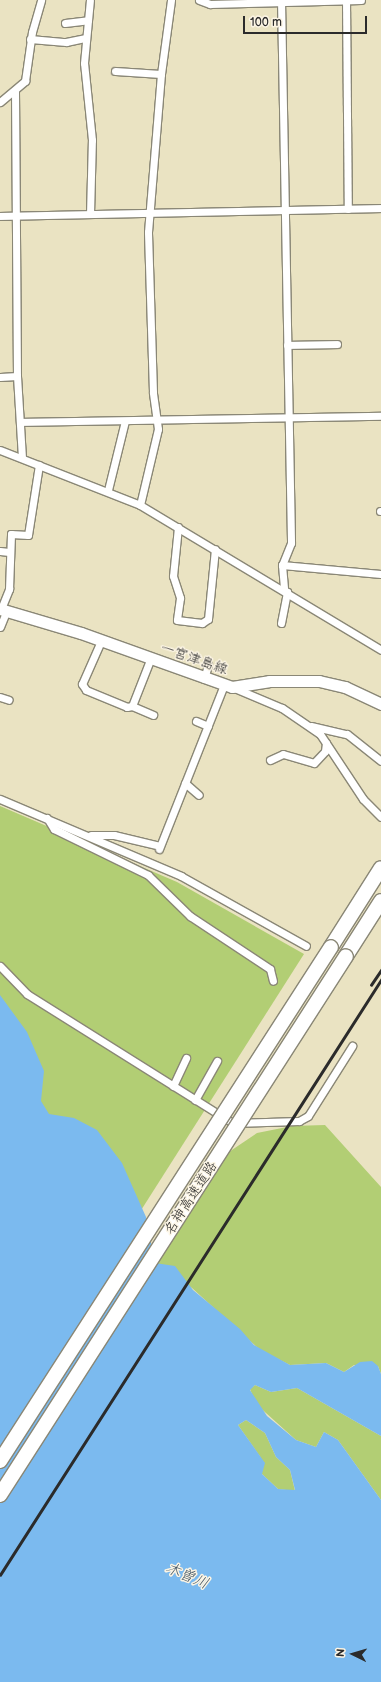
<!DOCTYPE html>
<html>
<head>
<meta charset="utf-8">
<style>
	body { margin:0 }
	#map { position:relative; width:381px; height:1682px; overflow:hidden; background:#eae3c2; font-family:"Balsamiq Sans","Klee One",sans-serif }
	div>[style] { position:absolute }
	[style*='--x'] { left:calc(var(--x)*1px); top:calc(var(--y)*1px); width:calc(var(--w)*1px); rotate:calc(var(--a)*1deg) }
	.green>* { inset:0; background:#b2ce74 }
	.water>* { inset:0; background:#7bbaef }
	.roads { filter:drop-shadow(1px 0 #8a8776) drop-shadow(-1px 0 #8a8776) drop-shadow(0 1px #8a8776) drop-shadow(0 -1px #8a8776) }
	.street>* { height:7px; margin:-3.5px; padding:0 3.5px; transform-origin:3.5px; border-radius:3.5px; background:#fff }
	.secondary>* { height:11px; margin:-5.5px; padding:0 5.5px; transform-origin:5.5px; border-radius:5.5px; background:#fff }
	.highway>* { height:14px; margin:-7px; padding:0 7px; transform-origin:7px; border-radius:7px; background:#fff }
	.rail>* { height:2.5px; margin:-1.25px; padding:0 1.25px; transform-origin:1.25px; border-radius:1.25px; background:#2b2b2b }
	.bridges { filter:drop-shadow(1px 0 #8a8776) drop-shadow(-1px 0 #8a8776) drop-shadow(0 1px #8a8776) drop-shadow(0 -1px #8a8776) }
	.highway-bridge>* { height:14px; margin:-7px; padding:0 7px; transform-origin:7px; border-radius:7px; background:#fff }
	span { translate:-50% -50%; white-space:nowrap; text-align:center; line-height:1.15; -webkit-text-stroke:3px #fcf5e5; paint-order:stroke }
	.street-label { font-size:14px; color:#2b2b2b }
	.water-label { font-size:15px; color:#435666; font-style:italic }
	.north { position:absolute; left:333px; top:1634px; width:40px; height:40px; -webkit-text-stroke:3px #fcf5e5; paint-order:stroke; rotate:275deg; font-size:11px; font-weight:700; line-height:16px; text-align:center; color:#2b2b2b }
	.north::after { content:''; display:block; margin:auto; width:14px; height:18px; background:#2b2b2b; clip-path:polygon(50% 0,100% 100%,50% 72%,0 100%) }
	.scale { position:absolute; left:243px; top:16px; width:124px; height:18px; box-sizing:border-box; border:2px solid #2b2b2b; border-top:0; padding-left:5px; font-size:12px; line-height:14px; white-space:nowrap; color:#2b2b2b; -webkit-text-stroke:3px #fcf5e5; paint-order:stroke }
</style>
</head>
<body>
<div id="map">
	<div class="green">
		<i style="clip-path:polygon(0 806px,177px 882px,304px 954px,138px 1215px,47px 1122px,0 1013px)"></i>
		<i style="clip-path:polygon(325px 1125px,381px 1187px,381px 1374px,378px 1366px,354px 1365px,344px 1372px,326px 1363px,290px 1365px,260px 1350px,192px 1288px,155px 1263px,220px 1158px,257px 1133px,292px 1126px)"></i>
		<i style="clip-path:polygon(255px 1385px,271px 1392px,297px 1388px,381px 1436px,381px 1500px,338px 1440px,324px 1432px,316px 1447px,296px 1440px,256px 1404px,250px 1389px)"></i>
		<i style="clip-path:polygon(246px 1420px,265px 1433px,276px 1457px,290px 1470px,295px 1491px,278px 1489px,262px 1474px,261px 1458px,238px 1425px)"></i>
	</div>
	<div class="water">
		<i style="clip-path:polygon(evenodd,0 995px,27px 1032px,44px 1071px,41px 1101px,49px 1114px,74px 1118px,97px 1130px,122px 1163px,146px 1217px,155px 1263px,175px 1266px,193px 1290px,240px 1329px,254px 1345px,290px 1365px,326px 1363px,344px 1372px,360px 1362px,372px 1361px,378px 1366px,381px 1374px,381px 1436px,297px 1388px,271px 1392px,255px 1385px,250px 1390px,267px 1416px,296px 1440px,316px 1447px,324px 1432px,338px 1440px,381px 1500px,381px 1682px,0 1682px,0 995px,246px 1420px,265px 1433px,276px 1457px,290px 1470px,295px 1490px,278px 1489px,262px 1474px,265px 1463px,238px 1425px,246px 1420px)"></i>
	</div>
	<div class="roads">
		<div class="street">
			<i style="--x:199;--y:0;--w:12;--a:20"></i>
			<i style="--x:210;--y:4;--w:151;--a:-1.5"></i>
			<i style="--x:281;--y:0;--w:543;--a:88.94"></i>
			<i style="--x:291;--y:543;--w:24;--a:112"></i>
			<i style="--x:282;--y:565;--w:25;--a:85"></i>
			<i style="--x:346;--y:0;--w:209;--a:89.5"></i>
			<i style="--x:65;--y:23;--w:23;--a:-7"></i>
			<i style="--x:30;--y:39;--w:36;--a:5"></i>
			<i style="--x:66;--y:42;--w:19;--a:-12"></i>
			<i style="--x:115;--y:71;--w:46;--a:3.7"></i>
			<i style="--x:15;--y:91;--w:285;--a:89.6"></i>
			<i style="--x:17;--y:376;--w:82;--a:86.5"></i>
			<i style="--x:0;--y:102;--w:33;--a:-40"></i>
			<i style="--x:25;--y:81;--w:49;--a:-81.9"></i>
			<i style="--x:32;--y:32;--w:33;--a:-74"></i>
			<i style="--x:90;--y:214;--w:74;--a:-88.5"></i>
			<i style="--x:92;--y:140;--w:77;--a:-95.9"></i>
			<i style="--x:84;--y:63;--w:63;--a:-84.6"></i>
			<i style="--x:0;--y:216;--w:381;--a:-1.2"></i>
			<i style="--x:287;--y:345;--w:50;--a:-1.1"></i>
			<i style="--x:0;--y:377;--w:17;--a:-3"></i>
			<i style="--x:20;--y:422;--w:361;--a:-1"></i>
			<i style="--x:0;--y:450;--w:150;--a:21.4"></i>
			<i style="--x:140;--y:505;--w:281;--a:31"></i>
			<i style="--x:108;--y:490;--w:71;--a:-76.2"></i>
			<i style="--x:140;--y:505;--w:78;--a:-76.7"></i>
			<i style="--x:158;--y:429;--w:37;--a:-98"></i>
			<i style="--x:153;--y:392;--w:160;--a:-91.8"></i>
			<i style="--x:148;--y:232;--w:159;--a:-85.3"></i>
			<i style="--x:161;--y:74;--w:75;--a:-82.3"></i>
			<i style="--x:380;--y:511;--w:1;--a:0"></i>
			<i style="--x:178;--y:527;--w:49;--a:95.8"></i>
			<i style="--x:173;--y:576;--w:23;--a:72"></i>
			<i style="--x:180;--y:598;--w:22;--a:98"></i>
			<i style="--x:177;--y:620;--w:25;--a:7"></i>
			<i style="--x:202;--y:623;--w:7;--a:-34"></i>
			<i style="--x:208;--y:619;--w:70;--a:-84.3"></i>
			<i style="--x:0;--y:551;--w:9;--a:6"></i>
			<i style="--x:282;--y:565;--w:99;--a:5.2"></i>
			<i style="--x:1;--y:609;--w:22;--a:-68"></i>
			<i style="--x:9;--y:589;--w:55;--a:-87.9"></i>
			<i style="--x:11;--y:534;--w:17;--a:3"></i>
			<i style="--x:28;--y:535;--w:71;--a:-81.1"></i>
			<i style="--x:281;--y:623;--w:32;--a:-79"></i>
			<i style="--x:0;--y:627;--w:18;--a:-68"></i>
			<i style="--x:101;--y:641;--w:47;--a:113.8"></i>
			<i style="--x:82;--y:684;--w:7;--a:56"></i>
			<i style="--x:86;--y:690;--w:44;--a:22.5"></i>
			<i style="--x:127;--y:707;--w:5;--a:-11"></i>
			<i style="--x:132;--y:706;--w:49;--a:-68.6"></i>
			<i style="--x:204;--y:679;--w:15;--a:-74"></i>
			<i style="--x:232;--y:687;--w:54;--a:22.8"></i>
			<i style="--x:282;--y:708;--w:46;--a:34.4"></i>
			<i style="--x:320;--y:734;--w:78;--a:56.5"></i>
			<i style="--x:363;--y:799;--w:25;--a:45"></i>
			<i style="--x:0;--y:697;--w:9;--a:18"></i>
			<i style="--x:132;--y:706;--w:23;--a:23"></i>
			<i style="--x:196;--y:721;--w:13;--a:23"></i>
			<i style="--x:311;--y:726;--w:37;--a:13"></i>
			<i style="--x:347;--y:734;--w:43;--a:38.5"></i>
			<i style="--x:270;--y:760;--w:14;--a:-25"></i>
			<i style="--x:283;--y:754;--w:32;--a:16"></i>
			<i style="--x:314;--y:763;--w:16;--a:-47"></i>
			<i style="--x:325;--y:751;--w:8;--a:-83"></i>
			<i style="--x:185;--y:783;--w:18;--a:41"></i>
			<i style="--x:0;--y:799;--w:197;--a:23"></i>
			<i style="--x:181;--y:876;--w:143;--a:29.2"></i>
			<i style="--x:47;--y:818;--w:13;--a:58"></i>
			<i style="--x:54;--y:829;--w:105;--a:26.1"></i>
			<i style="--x:148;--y:875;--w:59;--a:44.3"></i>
			<i style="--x:190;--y:916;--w:96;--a:33.5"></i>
			<i style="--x:270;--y:969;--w:12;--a:76"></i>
			<i style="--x:91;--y:835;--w:23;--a:0"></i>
			<i style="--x:114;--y:835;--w:47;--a:13.4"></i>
			<i style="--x:159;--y:849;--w:176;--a:-68.4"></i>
			<i style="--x:0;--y:966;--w:39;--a:46"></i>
			<i style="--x:27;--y:994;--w:243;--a:32.1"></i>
			<i style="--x:233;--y:1123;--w:66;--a:-1.7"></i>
			<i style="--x:299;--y:1121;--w:10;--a:-29"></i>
			<i style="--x:308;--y:1116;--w:83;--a:-57.8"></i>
			<i style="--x:173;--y:1086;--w:31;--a:-65"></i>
			<i style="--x:195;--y:1100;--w:45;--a:-60.6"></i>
		</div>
		<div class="secondary">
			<i style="--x:0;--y:609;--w:84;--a:16.5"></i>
			<i style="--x:81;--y:633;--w:160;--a:19.7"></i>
			<i style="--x:232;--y:687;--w:37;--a:-9"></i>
			<i style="--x:269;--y:681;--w:50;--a:0"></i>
			<i style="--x:319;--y:681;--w:27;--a:13"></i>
			<i style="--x:345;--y:687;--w:40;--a:25"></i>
		</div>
		<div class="highway">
			<i style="--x:331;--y:947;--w:93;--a:-57.7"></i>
			<i style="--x:346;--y:956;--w:65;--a:-57.5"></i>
		</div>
	</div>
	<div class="rail">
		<i style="--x:371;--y:985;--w:18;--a:-56"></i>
		<i style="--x:0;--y:1575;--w:707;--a:-57.37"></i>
	</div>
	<div class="bridges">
		<div class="highway-bridge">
			<i style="--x:0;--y:1461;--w:611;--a:-57.22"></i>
			<i style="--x:0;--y:1495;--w:640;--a:-57.3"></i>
		</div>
	</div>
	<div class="street-label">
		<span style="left:194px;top:659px;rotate:19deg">一宮津島線</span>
		<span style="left:191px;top:1198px;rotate:-57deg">名神高速道路</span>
	</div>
	<div class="water-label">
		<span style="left:187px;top:1576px;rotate:23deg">木曽川</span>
	</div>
	<div class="north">N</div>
	<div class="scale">100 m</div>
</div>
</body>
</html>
